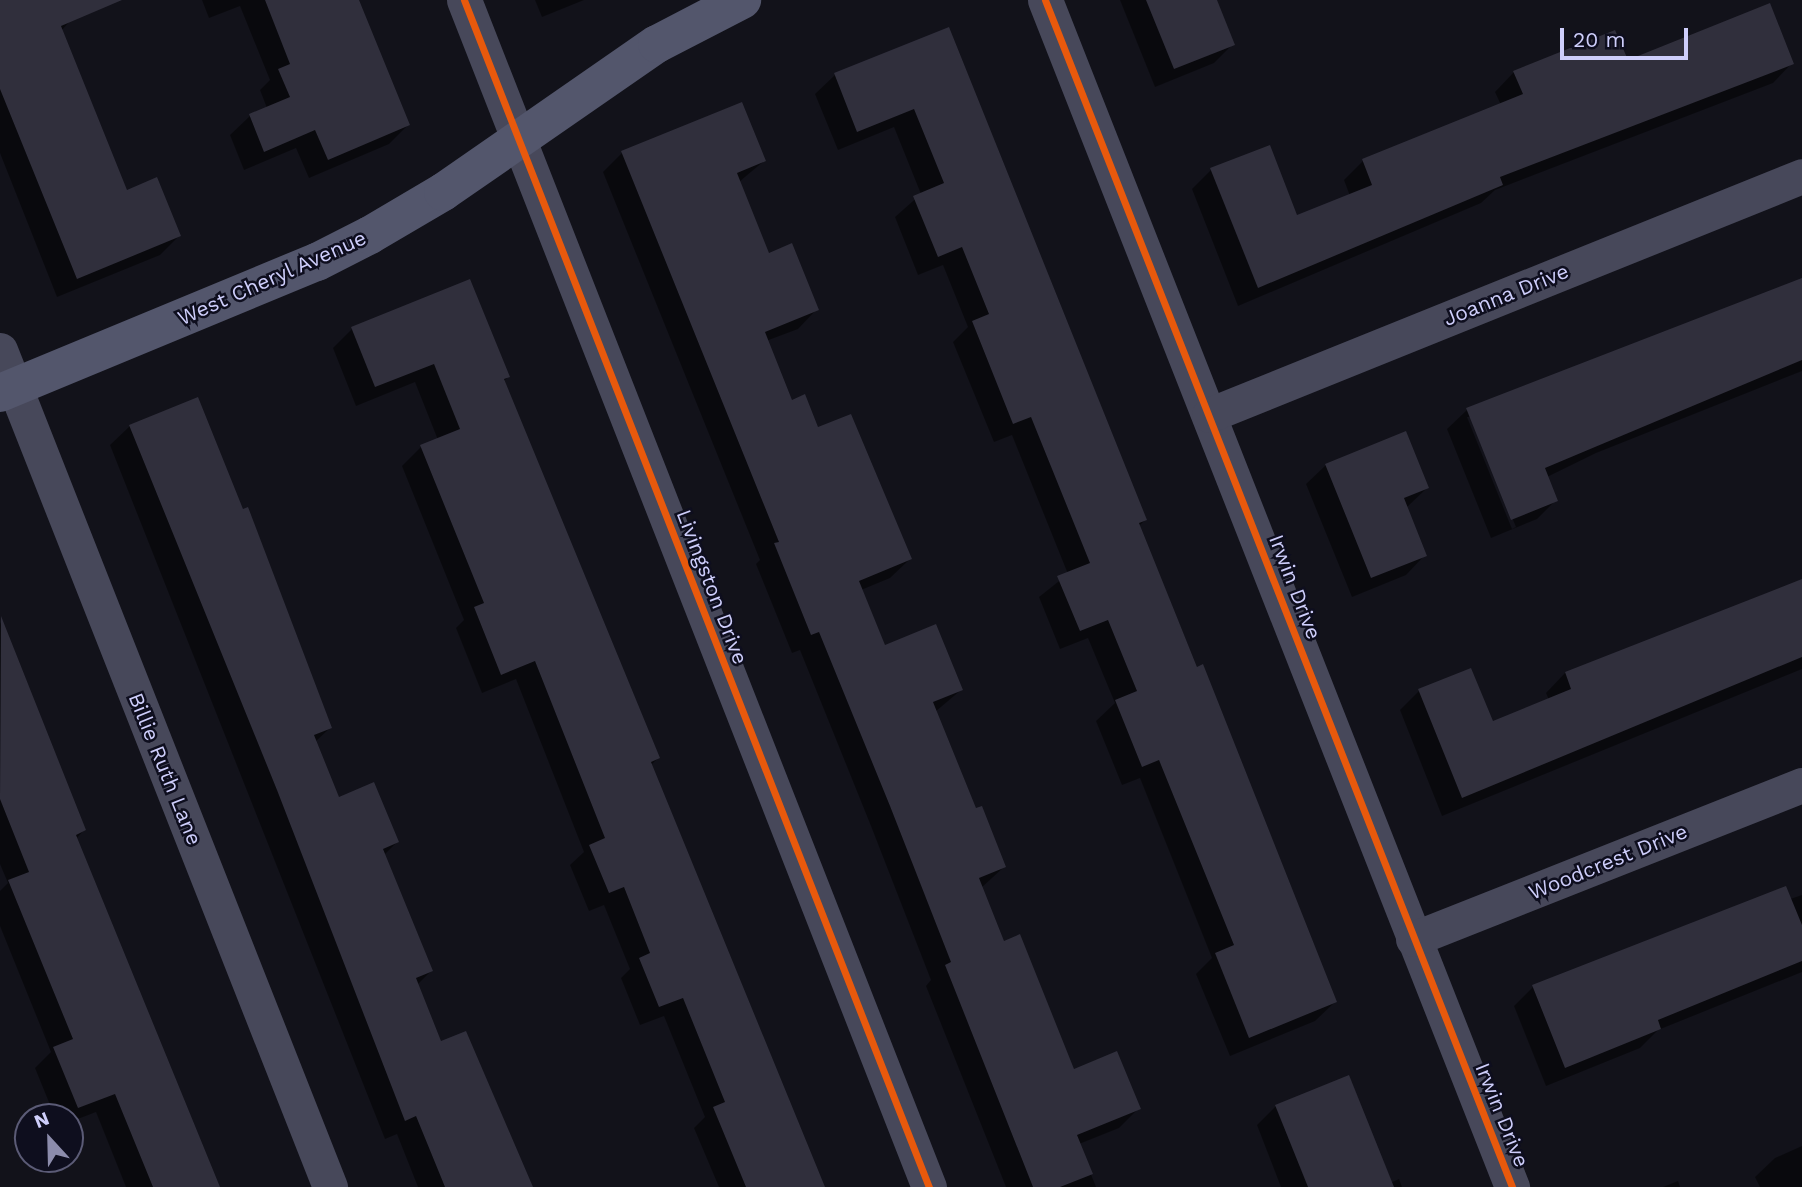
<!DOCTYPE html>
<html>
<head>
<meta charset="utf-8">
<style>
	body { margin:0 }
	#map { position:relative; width:1802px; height:1187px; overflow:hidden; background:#12121a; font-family:"Work Sans",sans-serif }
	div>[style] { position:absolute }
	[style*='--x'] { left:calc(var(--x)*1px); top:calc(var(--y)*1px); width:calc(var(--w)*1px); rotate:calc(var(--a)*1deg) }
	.shadow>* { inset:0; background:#0007 }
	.building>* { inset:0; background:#302f3c }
	.street>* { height:35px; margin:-17.5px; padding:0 17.5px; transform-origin:17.5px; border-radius:17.5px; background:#47485a }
	.secondary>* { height:38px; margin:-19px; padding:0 19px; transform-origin:19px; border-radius:19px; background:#53566c }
	.cycleway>* { height:7px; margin:-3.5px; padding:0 3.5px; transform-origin:3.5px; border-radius:3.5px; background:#e8590c }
	span { translate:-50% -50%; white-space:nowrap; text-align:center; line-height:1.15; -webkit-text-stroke:5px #0e0e1e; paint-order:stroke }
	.street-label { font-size:21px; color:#cecefb }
	.north { position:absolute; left:14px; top:1103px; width:70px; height:70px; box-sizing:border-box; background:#0e0e1e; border:2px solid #5b5b76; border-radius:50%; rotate:338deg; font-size:19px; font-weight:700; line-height:28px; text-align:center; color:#cecefb }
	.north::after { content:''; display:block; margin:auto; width:24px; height:32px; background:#8c8cac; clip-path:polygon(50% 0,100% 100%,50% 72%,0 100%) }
	.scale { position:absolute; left:1560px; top:28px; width:128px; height:32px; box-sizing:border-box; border:4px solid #cecefb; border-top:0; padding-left:9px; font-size:21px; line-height:24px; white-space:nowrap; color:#cecefb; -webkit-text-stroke:5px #0e0e1e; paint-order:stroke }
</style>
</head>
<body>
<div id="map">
	<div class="shadow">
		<i style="clip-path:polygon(0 0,62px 0,70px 21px,61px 31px,126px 192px,179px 236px,160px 255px,57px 297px,0 153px)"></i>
		<i style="clip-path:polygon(202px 0,358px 0,408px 125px,389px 144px,309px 178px,296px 148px,244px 170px,230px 135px,250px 116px,267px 108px,260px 90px,270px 80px,240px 6px,209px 18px)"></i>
		<i style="clip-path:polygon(535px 0,584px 0,542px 17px)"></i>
		<i style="clip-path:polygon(1120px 0,1215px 0,1233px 44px,1214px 63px,1155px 87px)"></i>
		<i style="clip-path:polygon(948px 29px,1145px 520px,1139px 526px,1335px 1002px,1315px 1021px,1230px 1056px,1196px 974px,1212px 958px,1140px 778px,1122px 785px,1096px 721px,1115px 703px,1088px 638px,1060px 649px,1039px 597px,1068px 574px,1012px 435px,994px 442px,953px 342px,968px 327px,943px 265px,918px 275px,895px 217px,921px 194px,894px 127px,838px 150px,815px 94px,835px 75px)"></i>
		<i style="clip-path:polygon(1627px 63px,1792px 63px,1773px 83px,1495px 190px,1481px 203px,1238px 306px,1192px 189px,1211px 170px,1296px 217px,1350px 196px,1344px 180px,1363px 161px,1501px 105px,1495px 92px,1514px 72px)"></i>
		<i style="clip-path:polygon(622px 153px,764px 161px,739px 182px,768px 255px,817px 309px,798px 329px,766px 341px,791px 402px,817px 429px,910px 559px,890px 578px,861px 590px,884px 647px,961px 690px,935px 712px,975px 810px,1004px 867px,981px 888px,1003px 943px,1074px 1071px,1139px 1108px,1119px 1128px,1079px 1144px,1096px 1187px,1006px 1187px,926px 986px,931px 980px,871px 826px,800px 650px,792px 653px,756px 564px,760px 560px,603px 172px)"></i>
		<i style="clip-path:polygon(evenodd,1802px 279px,1802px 371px,1596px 453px,1547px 477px,1556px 500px,1537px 519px,1491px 538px,1447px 429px,1467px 410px,1802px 279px,1467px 417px,1471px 417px,1516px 527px,1512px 529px,1467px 417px)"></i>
		<i style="clip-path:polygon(352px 329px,508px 377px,503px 382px,658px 758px,651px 765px,823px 1187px,719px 1187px,694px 1128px,705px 1117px,664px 1016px,640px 1025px,621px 978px,630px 969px,604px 905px,589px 911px,570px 865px,584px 852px,516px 679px,482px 693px,456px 628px,464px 620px,402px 466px,421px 447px,438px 440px,415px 382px,356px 406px,333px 348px)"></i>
		<i style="clip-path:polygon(130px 426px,330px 728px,315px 742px,338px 799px,397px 842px,384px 855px,431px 971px,417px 985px,440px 1043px,530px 1187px,418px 1187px,397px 1134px,385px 1139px,110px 445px)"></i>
		<i style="clip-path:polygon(1326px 465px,1427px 488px,1406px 508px,1425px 555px,1406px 575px,1352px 597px,1306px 484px)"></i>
		<i style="clip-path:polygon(1802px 582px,1802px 669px,1442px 816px,1400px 710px,1419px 691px,1492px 723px,1549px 700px,1546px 693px,1565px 673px)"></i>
		<i style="clip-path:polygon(0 622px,84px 830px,76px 839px,218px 1187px,126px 1187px,96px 1112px,70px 1122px,70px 1117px,55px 1117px,35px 1068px,51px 1052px,0 926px,0 891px,8px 883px,0 864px)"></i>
		<i style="clip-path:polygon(1802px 895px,1802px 972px,1658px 1030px,1640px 1048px,1546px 1086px,1514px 1006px,1533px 987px)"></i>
		<i style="clip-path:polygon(1276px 1106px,1390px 1183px,1399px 1179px,1402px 1187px,1281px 1187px,1257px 1125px)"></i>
		<i style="clip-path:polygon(1802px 1146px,1802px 1187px,1760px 1187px,1755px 1177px,1775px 1158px)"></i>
		<i style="clip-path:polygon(1678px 1181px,1680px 1187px,1663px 1187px)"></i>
	</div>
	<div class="building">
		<i style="clip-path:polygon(0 0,122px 0,61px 26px,127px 190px,157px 177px,181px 236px,77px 279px,0 89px)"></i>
		<i style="clip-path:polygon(265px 0,359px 0,410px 125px,328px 160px,315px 130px,264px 152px,249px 114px,290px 97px,278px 69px,290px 64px)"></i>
		<i style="clip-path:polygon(1146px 0,1217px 0,1235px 45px,1174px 69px)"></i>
		<i style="clip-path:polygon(1770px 3px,1794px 64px,1500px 177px,1503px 185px,1258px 288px,1210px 168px,1270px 145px,1297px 215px,1372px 185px,1362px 159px,1523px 94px,1513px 71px,1615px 30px,1628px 60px)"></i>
		<i style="clip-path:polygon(949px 27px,1147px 520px,1139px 523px,1197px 667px,1203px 664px,1337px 1002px,1249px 1038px,1215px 953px,1234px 945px,1159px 760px,1142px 767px,1115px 700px,1137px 691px,1108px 620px,1080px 631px,1057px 576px,1090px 563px,1031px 417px,1013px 424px,972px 321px,989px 314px,962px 247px,938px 257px,913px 196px,944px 183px,914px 109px,857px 132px,834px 73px)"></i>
		<i style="clip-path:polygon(742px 102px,766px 161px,737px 173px,769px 253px,792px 243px,819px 310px,765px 332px,792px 400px,805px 394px,818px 427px,851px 414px,912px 559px,859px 581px,885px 645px,936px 624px,963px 690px,933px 702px,976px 808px,982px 806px,1006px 867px,979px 878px,1004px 941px,1020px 934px,1074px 1069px,1117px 1051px,1141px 1109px,1077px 1135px,1093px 1174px,1060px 1187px,1033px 1187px,945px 965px,951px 962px,890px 806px,819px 632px,811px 635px,774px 543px,779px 542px,621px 151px)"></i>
		<i style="clip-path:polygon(1802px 278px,1802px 360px,1545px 468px,1558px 501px,1511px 520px,1466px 408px)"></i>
		<i style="clip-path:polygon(470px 279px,510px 377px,504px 379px,660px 758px,651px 762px,825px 1187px,746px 1187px,713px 1107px,725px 1102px,683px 998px,659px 1007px,639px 958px,650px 953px,624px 887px,609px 893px,589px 845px,605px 838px,535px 661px,501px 675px,474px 607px,484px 603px,420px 445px,460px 429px,434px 364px,375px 387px,351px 327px)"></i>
		<i style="clip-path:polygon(198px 397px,243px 509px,248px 507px,332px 728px,314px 735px,339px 797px,374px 782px,399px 842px,383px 849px,433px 971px,416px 978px,441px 1041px,466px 1031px,533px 1187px,445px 1187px,416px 1116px,405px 1121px,277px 790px,129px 425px)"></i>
		<i style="clip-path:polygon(1406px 431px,1429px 488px,1404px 498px,1427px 556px,1371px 578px,1325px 464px)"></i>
		<i style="clip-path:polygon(1802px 579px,1802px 657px,1462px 798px,1418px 689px,1471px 668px,1493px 721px,1571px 689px,1565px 672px)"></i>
		<i style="clip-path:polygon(1px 616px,86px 830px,76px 835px,220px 1187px,153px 1187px,115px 1094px,78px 1108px,53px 1047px,73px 1039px,8px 880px,29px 872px,0 799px)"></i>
		<i style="clip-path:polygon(1786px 886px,1802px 925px,1802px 961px,1658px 1020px,1661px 1029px,1565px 1068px,1532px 985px)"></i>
		<i style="clip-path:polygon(1349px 1075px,1394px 1187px,1308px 1187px,1275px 1105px)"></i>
	</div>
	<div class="street">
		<i style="--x:464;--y:0;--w:1275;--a:68.61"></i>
		<i style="--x:1045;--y:0;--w:1276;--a:68.52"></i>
		<i style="--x:0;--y:350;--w:900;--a:68.48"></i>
		<i style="--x:1209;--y:415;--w:639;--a:-21.95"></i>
		<i style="--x:1413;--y:939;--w:418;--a:-21.6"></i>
	</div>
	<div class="secondary">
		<i style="--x:0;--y:393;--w:343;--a:-22.5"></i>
		<i style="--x:317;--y:262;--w:59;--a:-27"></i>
		<i style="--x:370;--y:235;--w:85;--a:-30.5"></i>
		<i style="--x:443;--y:192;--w:260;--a:-34.7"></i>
		<i style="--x:657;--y:44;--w:96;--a:-27.4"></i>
	</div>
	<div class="cycleway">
		<i style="--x:464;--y:0;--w:1275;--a:68.61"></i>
		<i style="--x:1045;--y:0;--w:1276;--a:68.52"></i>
	</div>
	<div class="street-label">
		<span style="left:272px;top:278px;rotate:-24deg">West Cheryl Avenue</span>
		<span style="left:1506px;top:295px;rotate:-22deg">Joanna Drive</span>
		<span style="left:712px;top:587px;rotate:69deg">Livingston Drive</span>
		<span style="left:1295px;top:587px;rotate:69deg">Irwin Drive</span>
		<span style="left:165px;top:769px;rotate:68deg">Billie Ruth Lane</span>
		<span style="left:1608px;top:862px;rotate:-22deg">Woodcrest Drive</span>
		<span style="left:1502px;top:1115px;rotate:68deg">Irwin Drive</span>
	</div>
	<div class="north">N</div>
	<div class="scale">20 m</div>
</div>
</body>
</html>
